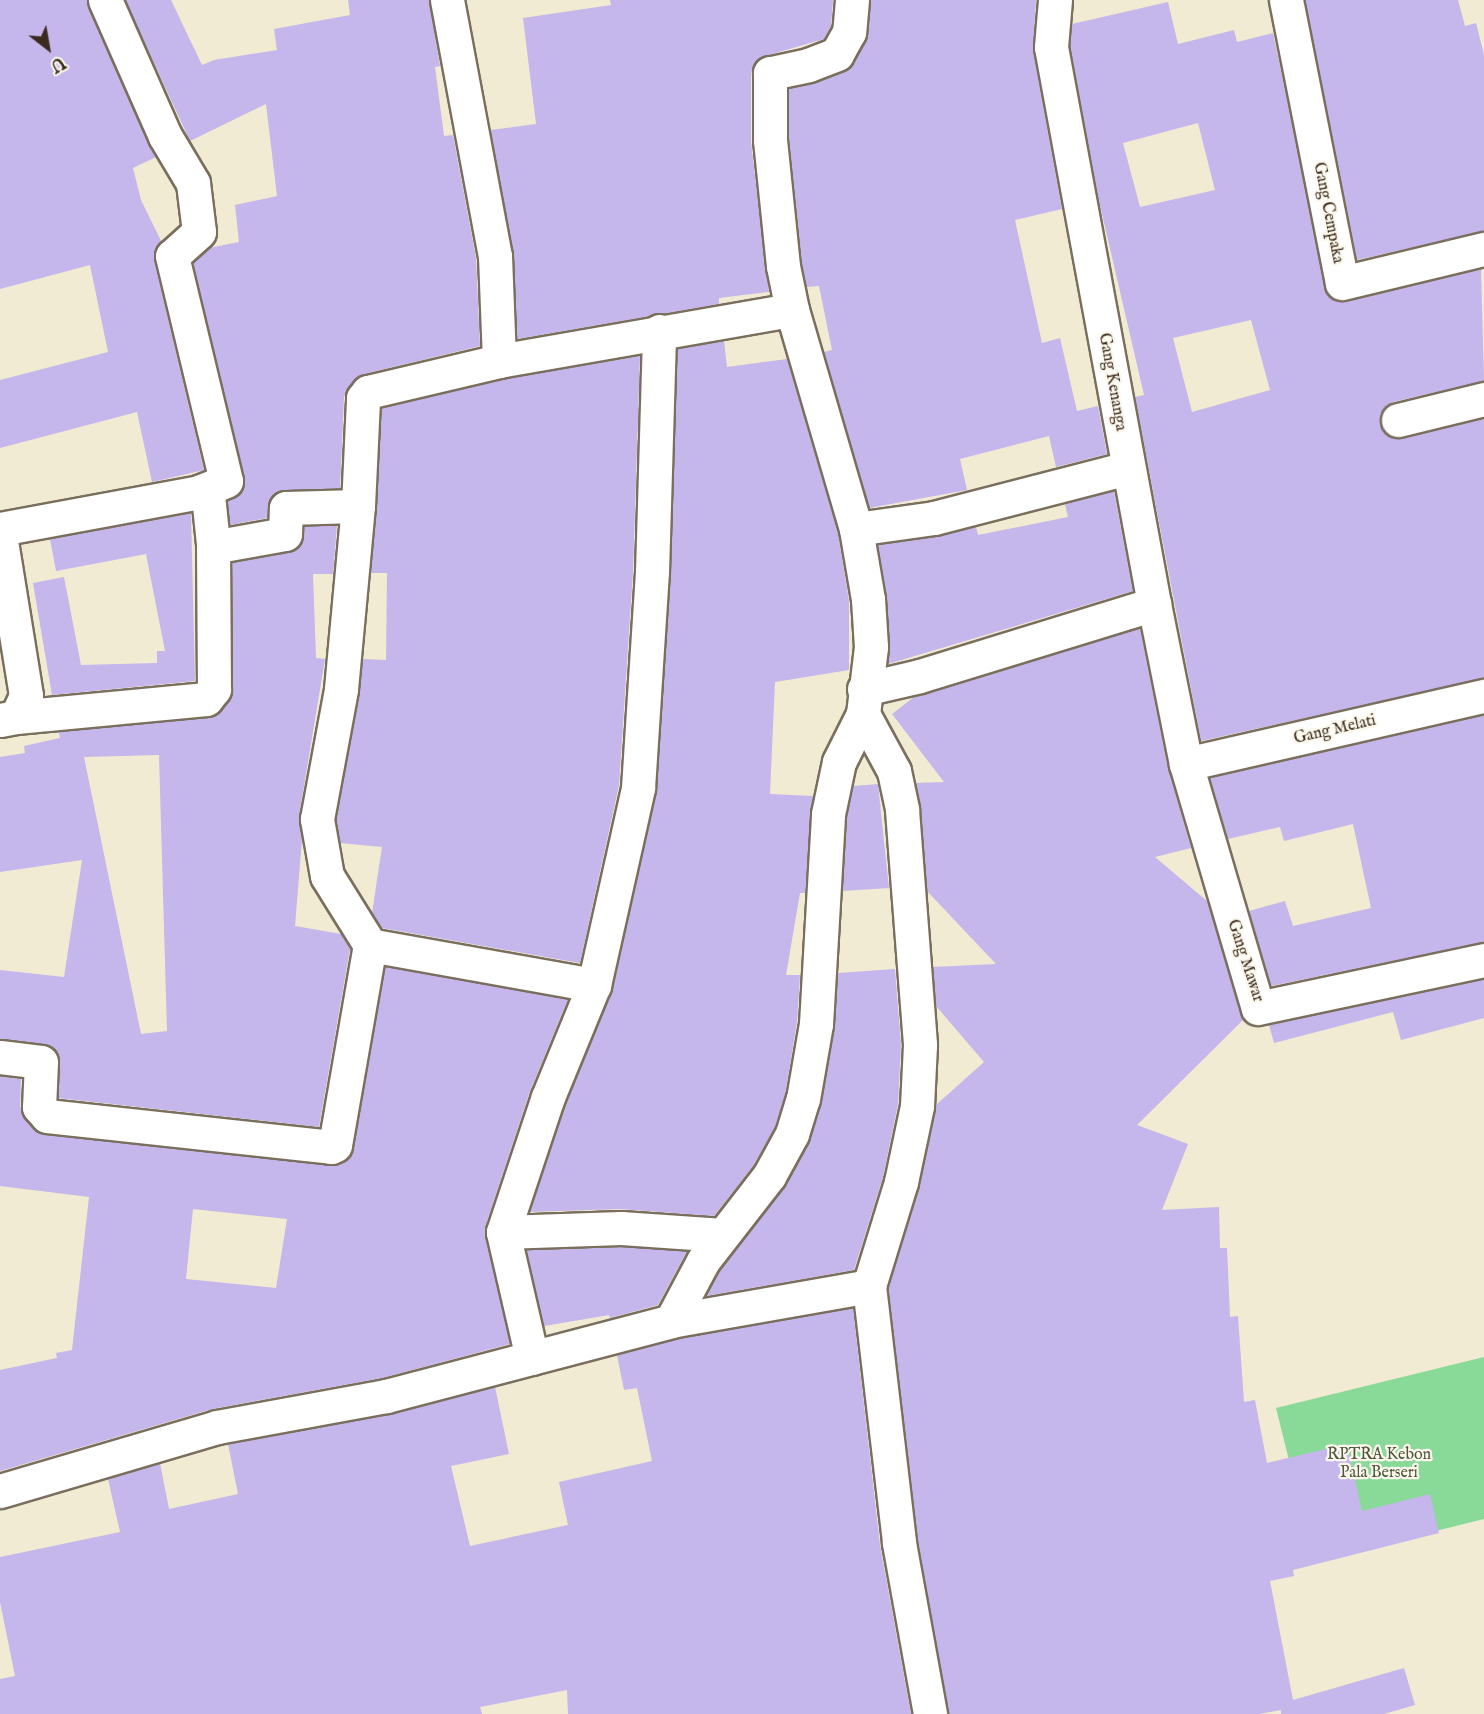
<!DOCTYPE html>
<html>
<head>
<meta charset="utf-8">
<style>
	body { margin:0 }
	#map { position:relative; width:1484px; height:1714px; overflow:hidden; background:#f0ebd2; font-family:"IM FELL English",serif }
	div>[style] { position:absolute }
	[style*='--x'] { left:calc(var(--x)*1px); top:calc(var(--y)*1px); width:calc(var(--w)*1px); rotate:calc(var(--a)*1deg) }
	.green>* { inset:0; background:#89d998 }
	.building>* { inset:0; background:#c5b6eb }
	.roads { filter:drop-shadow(2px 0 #7a6e5d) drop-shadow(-2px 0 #7a6e5d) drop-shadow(0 2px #7a6e5d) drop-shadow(0 -2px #7a6e5d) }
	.minor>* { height:33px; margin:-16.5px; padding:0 16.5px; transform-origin:16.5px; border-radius:16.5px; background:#fff }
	span { translate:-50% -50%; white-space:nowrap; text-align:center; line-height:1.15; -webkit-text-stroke:4.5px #fbf7ec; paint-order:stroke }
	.street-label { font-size:16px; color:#3b2a1e }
	.park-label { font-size:16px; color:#4e563c }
	.north { position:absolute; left:18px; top:18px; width:60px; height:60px; -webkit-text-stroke:4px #fbf7ec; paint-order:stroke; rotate:149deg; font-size:16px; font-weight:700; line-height:24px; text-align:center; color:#3b2a1e }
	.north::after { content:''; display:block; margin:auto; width:21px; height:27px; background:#3b2a1e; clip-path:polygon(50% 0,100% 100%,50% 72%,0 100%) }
</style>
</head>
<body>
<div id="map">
	<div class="green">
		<i style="clip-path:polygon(1484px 1357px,1484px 1519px,1314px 1561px,1276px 1408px)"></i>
	</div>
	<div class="building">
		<i style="clip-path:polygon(0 0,87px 0,156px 157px,133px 168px,141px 200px,161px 241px,154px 260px,204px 470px,152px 482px,137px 412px,0 448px,0 380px,108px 352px,90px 265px,0 289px)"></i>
		<i style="clip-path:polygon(125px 0,171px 0,202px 65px,214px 60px,277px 50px,274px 29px,350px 15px,348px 0,429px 0,440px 66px,435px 67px,444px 136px,453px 135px,476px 258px,480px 346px,364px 374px,354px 380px,344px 397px,340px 488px,277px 492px,270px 499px,267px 518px,230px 525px,227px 501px,241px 493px,244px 477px,193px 263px,209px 248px,239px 242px,235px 205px,277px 196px,266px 104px,190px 141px)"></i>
		<i style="clip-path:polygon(610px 0,833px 0,831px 26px,824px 39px,759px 58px,751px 72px,751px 142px,769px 292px,719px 298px,719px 304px,517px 339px,513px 253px,490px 130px,536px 124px,523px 18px,611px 5px)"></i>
		<i style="clip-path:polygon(870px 0,1036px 0,1033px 50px,1062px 209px,1015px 220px,1042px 343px,1060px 338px,1077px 411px,1098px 406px,1107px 454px,1056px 467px,1049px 436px,960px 459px,967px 490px,869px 508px,824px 352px,832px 350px,819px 286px,806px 287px,802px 263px,789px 139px,789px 88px,816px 82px,853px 64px,868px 34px)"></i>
		<i style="clip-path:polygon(1305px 0,1458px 0,1465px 26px,1476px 23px,1484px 55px,1484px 231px,1357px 260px)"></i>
		<i style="clip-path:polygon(evenodd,1168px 2px,1178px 44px,1234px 30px,1237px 42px,1273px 33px,1329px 296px,1346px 301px,1481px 269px,1484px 381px,1393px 402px,1380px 414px,1380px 424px,1385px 433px,1402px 438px,1484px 418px,1484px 678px,1201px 741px,1135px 397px,1144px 395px,1099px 201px,1070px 46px,1072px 24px,1168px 2px,1198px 123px,1215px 190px,1140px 207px,1123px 143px,1198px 123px,1168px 2px,1251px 320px,1270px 390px,1192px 412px,1173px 338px,1251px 320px)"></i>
		<i style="clip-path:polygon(724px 341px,727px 367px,787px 359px,838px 533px,849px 601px,849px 670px,775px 682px,770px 794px,813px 796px,805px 893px,800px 893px,786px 975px,800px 975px,797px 1022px,785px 1095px,775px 1127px,753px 1166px,714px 1216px,620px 1209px,529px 1212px,566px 1104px,612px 989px,656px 792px,671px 573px,677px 349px)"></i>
		<i style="clip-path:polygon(640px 356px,633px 571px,619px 785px,580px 963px,382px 928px,372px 913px,382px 847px,340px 843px,336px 819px,363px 659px,386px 660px,387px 573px,371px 573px,381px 408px,503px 379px)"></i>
		<i style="clip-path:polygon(1114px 491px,1133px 591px,888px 664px,887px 598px,878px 545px,976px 527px,978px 535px,1068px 517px,1065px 504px)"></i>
		<i style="clip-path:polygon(191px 513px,195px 681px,52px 695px,33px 583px,64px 577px,81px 665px,157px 663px,157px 651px,165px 651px,146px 554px,56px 571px,50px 539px)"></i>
		<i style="clip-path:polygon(evenodd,337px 525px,333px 574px,313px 574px,316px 658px,325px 659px,299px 816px,302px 839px,295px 926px,341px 934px,350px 949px,319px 1127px,58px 1098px,60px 1062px,52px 1047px,0 1039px,0 970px,64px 977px,82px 860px,0 872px,0 757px,25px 753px,24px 746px,60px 738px,59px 732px,215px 715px,229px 701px,233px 689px,232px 563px,296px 549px,302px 542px,304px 526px,337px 525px,159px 755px,167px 1031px,141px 1034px,84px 757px,159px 755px)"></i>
		<i style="clip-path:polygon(1140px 628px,1168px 768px,1191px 848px,1155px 857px,1207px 901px,1244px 1019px,1137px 1125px,1188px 1144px,1162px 1210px,1219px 1207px,1220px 1248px,1227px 1248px,1230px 1317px,1238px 1316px,1244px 1402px,1255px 1400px,1267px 1463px,1347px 1444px,1362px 1511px,1430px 1494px,1439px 1533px,1293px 1570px,1294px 1576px,1270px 1581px,1293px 1700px,1404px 1668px,1415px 1705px,1384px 1714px,1281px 1714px,1281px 1710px,1259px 1714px,948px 1714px,918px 1540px,888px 1288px,919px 1186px,936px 1105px,984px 1062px,936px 1006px,933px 967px,996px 964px,927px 891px,916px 783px,944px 782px,892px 714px,914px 697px)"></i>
		<i style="clip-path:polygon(1484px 715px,1484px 942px,1271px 986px,1249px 911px,1285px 901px,1293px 926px,1371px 908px,1353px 824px,1284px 841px,1280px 827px,1228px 839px,1210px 778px)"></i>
		<i style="clip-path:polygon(878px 784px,889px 888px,842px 891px,847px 816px,853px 786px)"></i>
		<i style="clip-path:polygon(evenodd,385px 967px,568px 999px,530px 1091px,485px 1227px,510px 1344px,382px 1378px,212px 1409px,0 1471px,0 1370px,57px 1358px,56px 1353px,72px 1350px,89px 1197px,0 1186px,0 1076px,21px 1079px,20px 1106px,25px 1119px,45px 1135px,339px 1164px,353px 1148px,385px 967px,193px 1209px,287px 1219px,276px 1288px,186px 1279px,193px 1209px)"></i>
		<i style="clip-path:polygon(895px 969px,901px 1045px,898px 1104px,883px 1177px,854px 1270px,706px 1296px,719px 1271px,784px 1187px,810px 1140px,821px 1102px,834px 1027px,838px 973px)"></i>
		<i style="clip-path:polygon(1484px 979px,1484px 1018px,1401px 1040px,1393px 1012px,1274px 1043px,1269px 1025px)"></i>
		<i style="clip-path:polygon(621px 1247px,687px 1251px,658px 1305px,610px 1318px,609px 1315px,544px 1326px,526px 1250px)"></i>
		<i style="clip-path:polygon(853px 1308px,880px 1545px,911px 1714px,568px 1714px,567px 1690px,480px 1707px,482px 1714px,0 1714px,0 1679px,15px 1676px,0 1602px,0 1557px,120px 1532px,108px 1479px,160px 1463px,169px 1509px,238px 1494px,228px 1444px,389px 1414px,495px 1387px,509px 1454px,451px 1466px,470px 1546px,568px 1525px,559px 1482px,652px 1461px,637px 1388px,624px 1390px,617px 1355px,675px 1339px)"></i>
	</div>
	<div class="roads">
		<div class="minor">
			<i style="--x:105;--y:0;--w:149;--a:66.2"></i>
			<i style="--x:165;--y:136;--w:55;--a:59.2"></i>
			<i style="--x:193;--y:183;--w:49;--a:83"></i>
			<i style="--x:199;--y:232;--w:36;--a:138"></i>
			<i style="--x:172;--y:256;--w:231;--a:76.5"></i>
			<i style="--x:226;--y:481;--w:29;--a:158"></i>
			<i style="--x:447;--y:0;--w:260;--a:79.4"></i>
			<i style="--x:495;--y:256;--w:105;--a:87.8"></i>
			<i style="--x:852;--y:0;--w:32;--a:95"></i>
			<i style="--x:849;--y:32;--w:25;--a:119"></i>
			<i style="--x:837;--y:54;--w:30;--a:159"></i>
			<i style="--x:809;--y:65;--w:40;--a:168"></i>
			<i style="--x:770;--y:73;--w:67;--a:90"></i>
			<i style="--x:770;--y:140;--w:127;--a:84.1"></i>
			<i style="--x:783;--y:266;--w:45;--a:78.4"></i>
			<i style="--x:792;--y:310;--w:228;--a:73.7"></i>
			<i style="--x:856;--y:529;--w:79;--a:-8"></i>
			<i style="--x:934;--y:518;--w:200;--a:-14.5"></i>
			<i style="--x:1055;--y:0;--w:47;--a:94.9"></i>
			<i style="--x:1051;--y:47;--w:566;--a:79.52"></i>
			<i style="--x:1154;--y:604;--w:163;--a:78.7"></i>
			<i style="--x:1186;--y:764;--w:254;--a:73.6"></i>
			<i style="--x:1258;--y:1008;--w:231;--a:-12"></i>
			<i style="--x:1286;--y:0;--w:288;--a:78.8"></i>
			<i style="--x:1342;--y:283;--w:146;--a:-13.5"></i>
			<i style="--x:1398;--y:420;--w:89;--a:-13.7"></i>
			<i style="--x:0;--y:529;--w:202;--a:-10.5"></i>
			<i style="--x:199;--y:492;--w:9;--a:18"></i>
			<i style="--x:208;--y:495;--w:48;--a:84.1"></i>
			<i style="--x:213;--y:543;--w:6;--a:31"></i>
			<i style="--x:218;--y:546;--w:68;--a:-10.2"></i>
			<i style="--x:285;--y:534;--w:26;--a:-88"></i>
			<i style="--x:286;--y:508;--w:72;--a:-1.6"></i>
			<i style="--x:856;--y:529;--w:71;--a:80.3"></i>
			<i style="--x:868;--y:599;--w:48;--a:86.4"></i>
			<i style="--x:871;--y:647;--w:67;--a:96.8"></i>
			<i style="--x:863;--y:714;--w:65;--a:61.5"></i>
			<i style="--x:894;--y:771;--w:40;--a:78"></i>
			<i style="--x:902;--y:810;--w:236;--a:85.6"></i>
			<i style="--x:920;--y:1045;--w:61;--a:92.8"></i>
			<i style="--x:917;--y:1106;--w:78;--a:101.9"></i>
			<i style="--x:901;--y:1182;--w:109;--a:107.1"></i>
			<i style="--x:869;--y:1286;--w:259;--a:83.3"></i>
			<i style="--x:899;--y:1543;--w:174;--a:79.7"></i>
			<i style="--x:0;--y:535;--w:163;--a:80.8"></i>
			<i style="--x:26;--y:696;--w:23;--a:115"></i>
			<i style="--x:16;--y:717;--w:16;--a:169"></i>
			<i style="--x:864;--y:689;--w:57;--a:-13.1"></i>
			<i style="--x:920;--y:676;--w:245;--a:-17.1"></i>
			<i style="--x:16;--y:717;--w:191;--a:-5.4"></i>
			<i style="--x:206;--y:699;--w:13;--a:-51"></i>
			<i style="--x:214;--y:689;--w:146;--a:-90.4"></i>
			<i style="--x:1186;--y:764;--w:306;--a:-12.9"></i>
			<i style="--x:594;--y:985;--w:202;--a:-77.4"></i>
			<i style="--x:638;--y:788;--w:216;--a:-86.3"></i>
			<i style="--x:652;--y:572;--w:241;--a:-88.3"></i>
			<i style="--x:0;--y:1057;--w:41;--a:7"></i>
			<i style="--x:41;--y:1062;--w:45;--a:92.5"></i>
			<i style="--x:39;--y:1107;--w:12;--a:48"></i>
			<i style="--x:47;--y:1116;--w:286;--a:6.2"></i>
			<i style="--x:331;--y:1147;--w:4;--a:-27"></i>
			<i style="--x:335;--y:1145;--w:203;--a:-80.1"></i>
			<i style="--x:503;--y:1232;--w:118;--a:-1.9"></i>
			<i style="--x:621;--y:1228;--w:102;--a:3.9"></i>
			<i style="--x:671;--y:1321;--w:68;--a:-61.9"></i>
			<i style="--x:703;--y:1261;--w:108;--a:-52.2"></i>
			<i style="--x:769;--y:1176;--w:48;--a:-61.3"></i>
			<i style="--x:792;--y:1134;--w:37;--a:-73"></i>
			<i style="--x:803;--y:1099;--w:76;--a:-80.2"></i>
			<i style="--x:816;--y:1024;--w:210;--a:-86.7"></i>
			<i style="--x:828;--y:814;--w:53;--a:-78.1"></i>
			<i style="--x:839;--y:762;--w:54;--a:-63.4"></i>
			<i style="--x:532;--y:1358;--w:129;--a:-103"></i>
			<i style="--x:503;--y:1232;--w:142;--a:-71.6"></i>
			<i style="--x:548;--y:1097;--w:121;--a:-67.7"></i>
			<i style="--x:594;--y:985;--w:228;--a:-169.9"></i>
			<i style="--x:370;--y:945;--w:81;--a:-121.9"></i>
			<i style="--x:327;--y:876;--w:58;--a:-100"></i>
			<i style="--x:317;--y:819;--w:132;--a:-79.5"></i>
			<i style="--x:341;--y:689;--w:184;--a:-84.7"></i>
			<i style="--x:358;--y:506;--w:108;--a:-87.3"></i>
			<i style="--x:363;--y:398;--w:8;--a:-50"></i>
			<i style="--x:368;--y:392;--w:135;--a:-13.3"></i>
			<i style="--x:499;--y:361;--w:297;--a:-9.9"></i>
			<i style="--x:0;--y:1491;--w:226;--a:-16.4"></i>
			<i style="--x:217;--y:1427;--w:172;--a:-10.4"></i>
			<i style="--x:386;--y:1396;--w:295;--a:-14.7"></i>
			<i style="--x:671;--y:1321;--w:201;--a:-10"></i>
		</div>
	</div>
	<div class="street-label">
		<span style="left:1328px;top:213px;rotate:79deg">Gang Cempaka</span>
		<span style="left:1112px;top:382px;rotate:80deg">Gang Kenanga</span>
		<span style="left:1335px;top:730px;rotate:-13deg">Gang Melati</span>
		<span style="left:1245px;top:961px;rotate:72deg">Gang Mawar</span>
	</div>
	<div class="park-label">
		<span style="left:1379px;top:1464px">RPTRA Kebon<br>Pala Berseri</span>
	</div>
	<div class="north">U</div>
</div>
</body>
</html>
